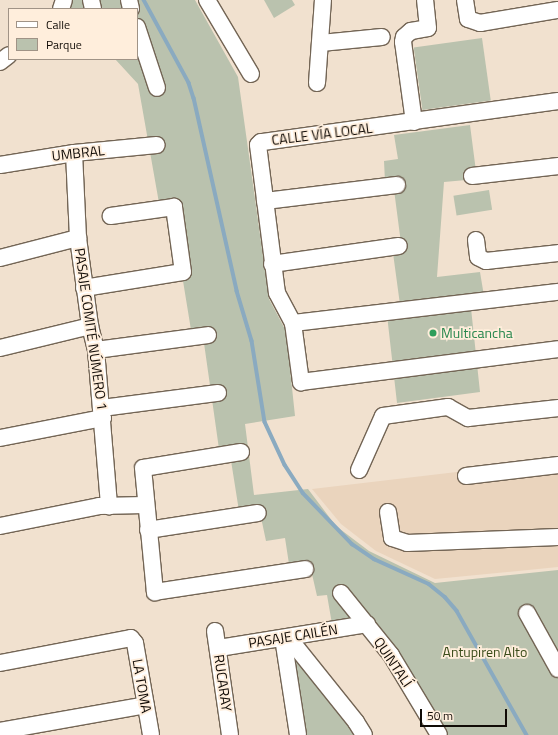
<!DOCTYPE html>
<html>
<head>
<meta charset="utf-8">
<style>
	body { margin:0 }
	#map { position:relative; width:558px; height:735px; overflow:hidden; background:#f1e1cf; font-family:"Titillium Web",sans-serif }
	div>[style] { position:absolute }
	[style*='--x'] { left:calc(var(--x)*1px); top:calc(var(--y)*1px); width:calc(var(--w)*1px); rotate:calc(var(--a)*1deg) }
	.built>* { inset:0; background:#ead4bd }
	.green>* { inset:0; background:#bac2ae; transform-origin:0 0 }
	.stream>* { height:3.5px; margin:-1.75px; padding:0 1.75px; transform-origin:1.75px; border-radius:1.75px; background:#8aaac0 }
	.roads { filter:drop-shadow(1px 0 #736555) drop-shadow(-1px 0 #736555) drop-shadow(0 1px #736555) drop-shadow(0 -1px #736555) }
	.minor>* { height:16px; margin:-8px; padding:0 8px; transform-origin:8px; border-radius:8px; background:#fff }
	.dots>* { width:11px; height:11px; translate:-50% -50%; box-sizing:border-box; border:2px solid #ffeedc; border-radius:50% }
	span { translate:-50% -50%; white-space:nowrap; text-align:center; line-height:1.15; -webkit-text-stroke:3.5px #ffeedc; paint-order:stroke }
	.street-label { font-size:14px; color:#110b06 }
	.leisure-label { font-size:14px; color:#27864d }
	.left { translate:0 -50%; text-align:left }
	.park-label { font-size:14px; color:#3c4d1b }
	.legend { position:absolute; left:8px; top:8px; width:130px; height:52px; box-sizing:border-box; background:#ffeedc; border:1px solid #a09386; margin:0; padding:5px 7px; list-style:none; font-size:12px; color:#110b06 }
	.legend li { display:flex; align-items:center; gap:8px; height:20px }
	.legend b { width:20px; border:1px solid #a09386 }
	.scale { position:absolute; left:420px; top:709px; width:87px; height:18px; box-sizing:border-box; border:2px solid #110b06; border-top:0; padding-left:5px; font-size:12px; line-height:14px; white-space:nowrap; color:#110b06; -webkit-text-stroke:3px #ffeedc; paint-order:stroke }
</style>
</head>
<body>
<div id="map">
	<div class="built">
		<i style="clip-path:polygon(558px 460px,558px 567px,435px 579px,376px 551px,341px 524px,312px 489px)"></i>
	</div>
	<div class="green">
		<i style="clip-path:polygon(68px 0,195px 0,238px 77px,269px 299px,286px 331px,295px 416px,245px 424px,254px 495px,308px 489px,336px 526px,369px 551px,435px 583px,558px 570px,558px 735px,448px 735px,405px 663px,372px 619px,332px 624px,327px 595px,317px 596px,309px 561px,289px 564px,285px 538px,266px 541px,259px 508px,239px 511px,229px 448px,219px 449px,202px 329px,191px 330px,170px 201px,159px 203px,138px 84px,115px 59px,137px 59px,137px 9px,68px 9px)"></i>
		<i style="clip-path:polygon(264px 0,292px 0,295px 5px,274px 18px)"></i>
		<i style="left:482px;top:38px;width:63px;height:69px;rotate:82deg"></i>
		<i style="clip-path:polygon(470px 125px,477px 179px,444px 182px,437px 277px,480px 272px,484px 296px,470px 299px,480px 392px,397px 403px,387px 315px,401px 312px,393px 253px,402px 251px,393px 182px,385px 182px,384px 161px,398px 159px,394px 135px)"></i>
		<i style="left:489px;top:190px;width:20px;height:36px;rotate:81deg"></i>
		<i style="clip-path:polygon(289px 648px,348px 722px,355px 735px,305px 735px)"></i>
	</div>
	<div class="stream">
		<i style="--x:144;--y:0;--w:94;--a:61.5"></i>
		<i style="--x:189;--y:83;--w:16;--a:72"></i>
		<i style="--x:194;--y:98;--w:198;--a:77.4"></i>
		<i style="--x:237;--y:291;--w:52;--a:73.3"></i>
		<i style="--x:252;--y:341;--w:82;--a:80.9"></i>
		<i style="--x:265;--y:422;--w:47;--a:65.1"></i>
		<i style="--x:285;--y:465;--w:33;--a:57"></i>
		<i style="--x:303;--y:493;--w:71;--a:46.1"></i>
		<i style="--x:352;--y:544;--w:27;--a:34"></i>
		<i style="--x:374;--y:559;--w:60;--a:24.4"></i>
		<i style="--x:429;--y:584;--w:21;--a:39"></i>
		<i style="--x:445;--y:597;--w:18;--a:49"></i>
		<i style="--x:457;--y:611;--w:142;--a:60.6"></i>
	</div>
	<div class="roads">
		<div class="minor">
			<i style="--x:91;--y:0;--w:9;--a:77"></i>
			<i style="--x:129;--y:0;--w:9;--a:77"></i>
			<i style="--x:207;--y:0;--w:86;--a:59.3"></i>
			<i style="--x:465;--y:0;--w:19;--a:81"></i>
			<i style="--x:468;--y:19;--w:13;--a:18"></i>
			<i style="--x:480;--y:23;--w:79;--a:-9.5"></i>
			<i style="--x:61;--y:9;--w:9;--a:-72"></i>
			<i style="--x:137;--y:27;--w:64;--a:71.8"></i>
			<i style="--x:321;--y:43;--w:61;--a:-5.6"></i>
			<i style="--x:0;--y:62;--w:11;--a:-38"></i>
			<i style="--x:317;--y:83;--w:83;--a:-85.9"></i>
			<i style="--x:558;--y:101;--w:300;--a:172.1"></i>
			<i style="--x:261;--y:142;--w:4;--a:135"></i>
			<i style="--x:258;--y:145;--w:149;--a:82.7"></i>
			<i style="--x:277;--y:293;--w:34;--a:62"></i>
			<i style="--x:293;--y:323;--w:60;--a:82.3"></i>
			<i style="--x:301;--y:382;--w:259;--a:-7.3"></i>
			<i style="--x:414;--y:122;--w:81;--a:-97.8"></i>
			<i style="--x:403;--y:42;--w:5;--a:-79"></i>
			<i style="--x:404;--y:37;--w:9;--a:-41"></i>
			<i style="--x:411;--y:31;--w:17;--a:-10"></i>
			<i style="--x:428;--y:28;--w:28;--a:-96"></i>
			<i style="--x:74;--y:153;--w:85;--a:87.3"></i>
			<i style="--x:78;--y:238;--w:89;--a:82.2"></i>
			<i style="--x:90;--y:326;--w:25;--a:76"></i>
			<i style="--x:96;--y:350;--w:157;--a:85.2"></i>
			<i style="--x:0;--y:165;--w:75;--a:-9.2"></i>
			<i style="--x:74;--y:153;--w:83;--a:-5.5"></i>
			<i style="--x:472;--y:176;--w:87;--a:-6.6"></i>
			<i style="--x:265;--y:201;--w:133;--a:-6.9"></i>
			<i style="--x:476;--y:240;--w:17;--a:83"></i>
			<i style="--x:478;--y:257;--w:9;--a:27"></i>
			<i style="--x:486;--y:261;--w:72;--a:-6.3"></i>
			<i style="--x:0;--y:258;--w:81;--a:-14.4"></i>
			<i style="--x:272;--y:264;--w:128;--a:-8.1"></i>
			<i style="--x:84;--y:288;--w:100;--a:-9.2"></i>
			<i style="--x:183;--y:272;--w:66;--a:-97.9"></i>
			<i style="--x:174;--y:207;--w:64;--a:171.9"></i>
			<i style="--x:293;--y:323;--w:267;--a:-6.7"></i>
			<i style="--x:0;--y:348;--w:93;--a:-13.7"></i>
			<i style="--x:96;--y:350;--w:113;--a:-7.6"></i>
			<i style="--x:102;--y:408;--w:117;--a:-7.4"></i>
			<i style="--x:0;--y:438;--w:105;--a:-11"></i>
			<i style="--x:241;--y:452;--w:99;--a:170.7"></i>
			<i style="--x:143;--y:468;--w:125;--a:84.5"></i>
			<i style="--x:155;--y:592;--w:152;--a:-8.7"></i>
			<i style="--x:359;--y:470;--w:59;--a:-66"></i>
			<i style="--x:383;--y:416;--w:66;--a:-7.9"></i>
			<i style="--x:448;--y:407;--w:23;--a:29"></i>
			<i style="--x:468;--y:418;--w:91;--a:-6.3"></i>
			<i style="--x:466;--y:476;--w:93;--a:-6.8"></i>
			<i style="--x:388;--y:512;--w:26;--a:81"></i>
			<i style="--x:392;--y:538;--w:16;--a:18"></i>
			<i style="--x:407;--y:543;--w:151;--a:-2.3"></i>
			<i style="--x:0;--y:526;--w:101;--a:-11.4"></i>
			<i style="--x:99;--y:506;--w:46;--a:-1.2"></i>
			<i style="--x:148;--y:530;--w:111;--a:-8.8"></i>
			<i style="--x:341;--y:593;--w:80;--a:51.1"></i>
			<i style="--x:391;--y:655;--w:93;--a:59"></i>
			<i style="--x:527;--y:613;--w:64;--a:61"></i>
			<i style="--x:215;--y:631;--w:105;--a:81.8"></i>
			<i style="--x:288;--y:637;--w:109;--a:51.3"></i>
			<i style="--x:356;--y:722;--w:15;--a:58"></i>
			<i style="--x:283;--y:638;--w:98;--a:81.2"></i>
			<i style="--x:219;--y:648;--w:150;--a:-9.2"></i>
			<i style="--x:0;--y:663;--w:133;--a:-10.8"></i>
			<i style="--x:131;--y:638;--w:6;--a:51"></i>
			<i style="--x:135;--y:643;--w:93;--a:80.1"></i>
			<i style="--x:0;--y:731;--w:148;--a:-10.1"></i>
		</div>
	</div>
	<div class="dots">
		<i style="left:433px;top:333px;background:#2e9e5b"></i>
	</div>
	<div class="street-label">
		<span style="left:322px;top:134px;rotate:-7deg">CALLE VÍA LOCAL</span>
		<span style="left:78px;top:153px;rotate:-6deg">UMBRAL</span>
		<span style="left:91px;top:329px;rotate:82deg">PASAJE COMITÉ NÚMERO 1</span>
		<span style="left:293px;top:636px;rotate:-9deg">PASAJE CAILÉN</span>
		<span style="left:393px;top:662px;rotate:56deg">QUINTALÍ</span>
		<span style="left:223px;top:683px;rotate:82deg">RUCARAY</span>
		<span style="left:142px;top:686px;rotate:80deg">LA TOMA</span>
	</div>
	<div class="leisure-label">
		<span class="left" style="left:441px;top:333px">Multicancha</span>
	</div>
	<div class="park-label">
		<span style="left:485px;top:652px">Antupiren Alto</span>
	</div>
	<ul class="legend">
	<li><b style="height:5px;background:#fff"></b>Calle</li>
	<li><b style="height:11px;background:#bac2ae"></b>Parque</li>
	</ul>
	<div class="scale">50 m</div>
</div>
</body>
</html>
